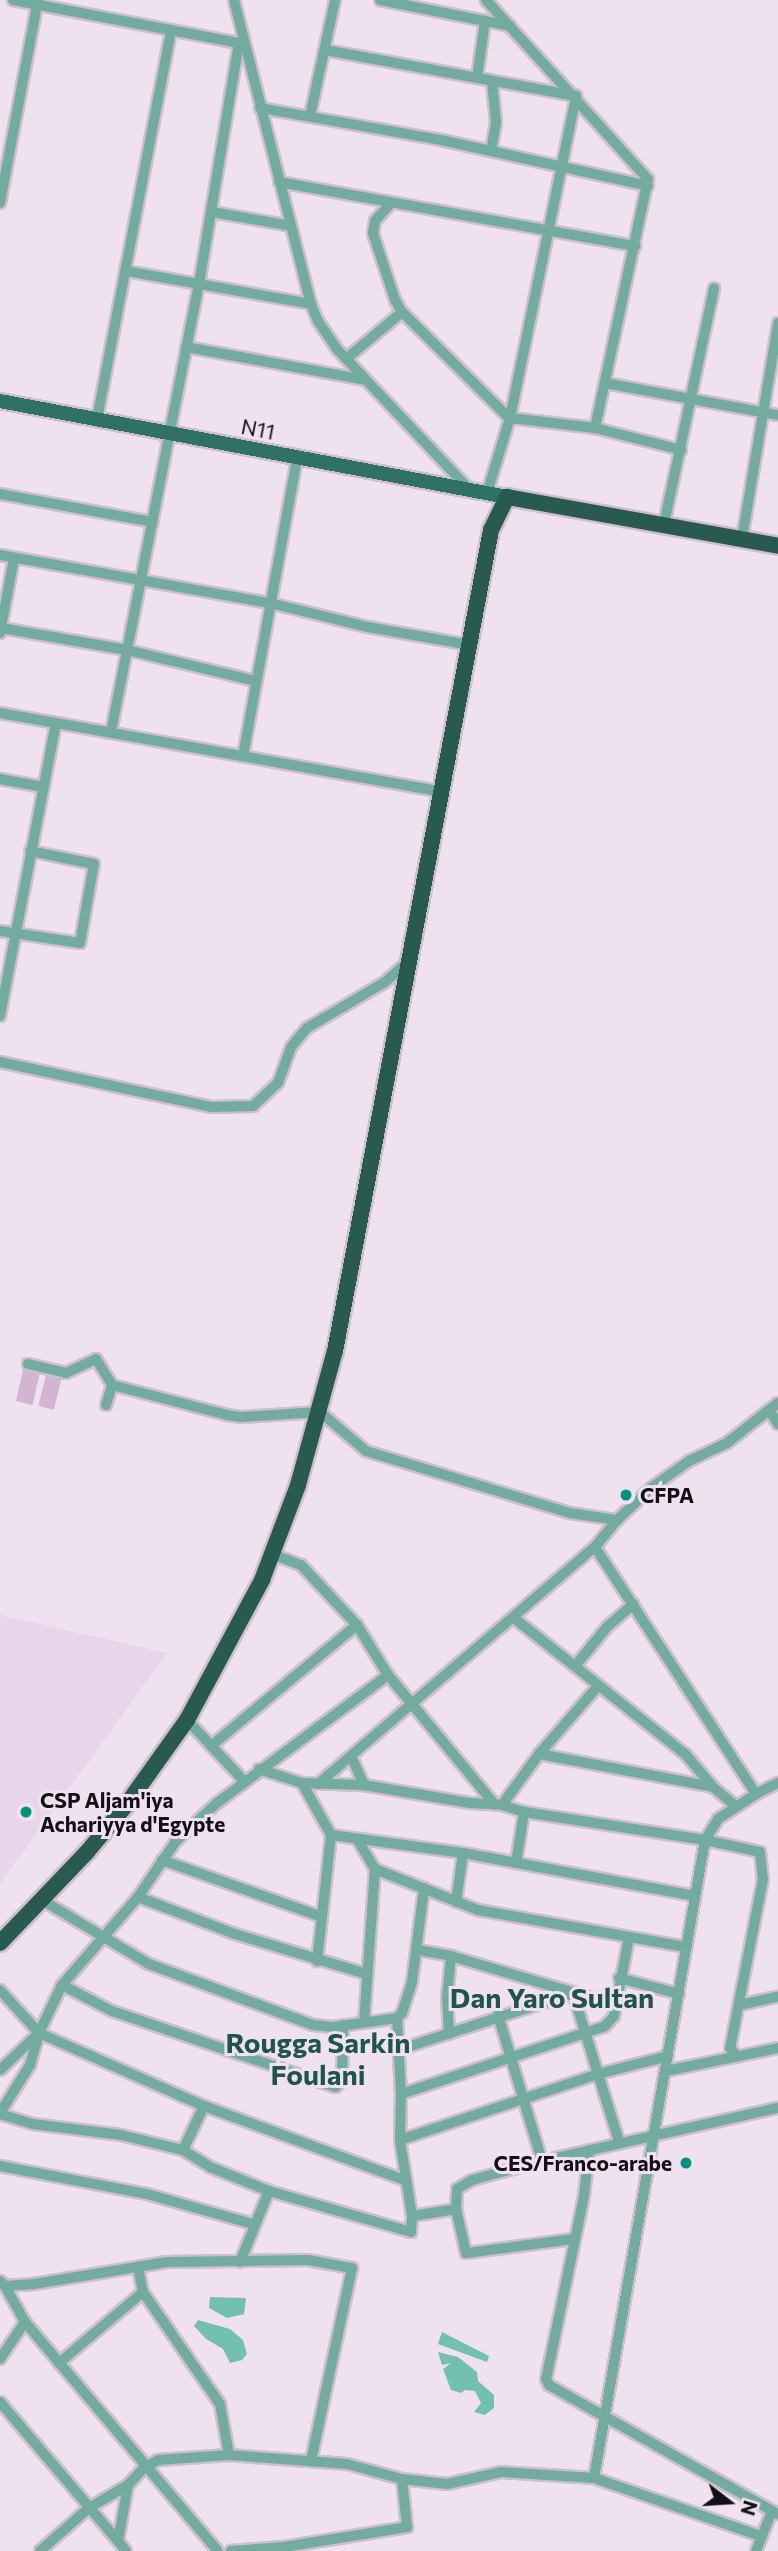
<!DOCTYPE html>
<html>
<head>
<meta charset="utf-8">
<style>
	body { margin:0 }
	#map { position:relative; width:778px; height:2551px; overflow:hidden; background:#f0e1f1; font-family:Commissioner,sans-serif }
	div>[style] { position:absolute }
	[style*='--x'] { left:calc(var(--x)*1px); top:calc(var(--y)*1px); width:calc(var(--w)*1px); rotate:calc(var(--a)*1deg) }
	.built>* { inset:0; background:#e9d5eb }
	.green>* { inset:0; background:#d1b5d3; transform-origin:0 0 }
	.water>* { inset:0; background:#74c0ae }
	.roads { filter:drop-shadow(2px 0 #cdbfce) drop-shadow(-2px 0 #cdbfce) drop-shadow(0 2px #cdbfce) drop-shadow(0 -2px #cdbfce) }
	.minor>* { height:10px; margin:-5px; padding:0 5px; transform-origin:5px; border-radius:5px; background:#73ac9f }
	.major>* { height:14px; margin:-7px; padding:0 7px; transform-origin:7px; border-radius:7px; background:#2f7264 }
	.highway>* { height:16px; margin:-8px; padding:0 8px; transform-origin:8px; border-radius:8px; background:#295a4f }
	.dots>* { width:19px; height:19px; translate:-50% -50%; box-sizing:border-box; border:4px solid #f0e1f1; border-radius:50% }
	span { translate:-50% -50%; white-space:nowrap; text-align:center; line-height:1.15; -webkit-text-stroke:6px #f0e1f1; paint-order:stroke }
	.street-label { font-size:21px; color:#140f14 }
	.poi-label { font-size:21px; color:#140f14; font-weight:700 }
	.left { translate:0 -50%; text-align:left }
	.right { translate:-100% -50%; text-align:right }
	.district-label { font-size:28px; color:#1e5449; font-weight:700 }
	.north { position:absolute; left:694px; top:2467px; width:70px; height:70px; -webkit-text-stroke:5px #f0e1f1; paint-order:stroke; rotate:107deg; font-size:19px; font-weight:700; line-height:28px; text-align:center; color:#140f14 }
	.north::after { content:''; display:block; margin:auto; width:24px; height:32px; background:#140f14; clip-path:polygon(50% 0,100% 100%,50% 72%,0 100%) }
</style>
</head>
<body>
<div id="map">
	<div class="built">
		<i style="clip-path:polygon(0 1615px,167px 1653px,0 1884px)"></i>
	</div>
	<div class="green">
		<i style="left:24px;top:1366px;width:17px;height:36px;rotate:13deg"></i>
		<i style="left:47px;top:1371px;width:16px;height:36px;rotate:14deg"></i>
	</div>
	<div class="water">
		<i style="clip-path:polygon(210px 2297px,246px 2298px,244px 2314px,227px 2318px,209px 2308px)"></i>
		<i style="clip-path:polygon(198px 2320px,230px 2329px,243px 2340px,247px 2354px,242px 2360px,230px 2363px,223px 2349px,206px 2339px,194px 2326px)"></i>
		<i style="clip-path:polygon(442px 2332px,489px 2356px,487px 2362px,438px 2344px)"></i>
		<i style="clip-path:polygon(438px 2352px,458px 2357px,477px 2372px,478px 2381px,494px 2395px,494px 2408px,485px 2415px,474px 2412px,481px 2403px,475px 2391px,465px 2390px,461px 2393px,451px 2390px,443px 2369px,451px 2363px,442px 2365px)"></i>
	</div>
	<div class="roads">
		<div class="minor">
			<i style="--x:13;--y:0;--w:235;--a:10.8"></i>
			<i style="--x:234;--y:0;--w:314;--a:75.8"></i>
			<i style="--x:311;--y:304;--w:18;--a:68"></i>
			<i style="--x:318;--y:321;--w:32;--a:56"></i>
			<i style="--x:336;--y:348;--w:195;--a:46.7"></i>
			<i style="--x:380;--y:0;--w:133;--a:11.3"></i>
			<i style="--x:486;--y:0;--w:241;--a:47.9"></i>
			<i style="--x:648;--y:179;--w:255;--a:102"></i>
			<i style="--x:325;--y:50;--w:255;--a:10.4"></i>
			<i style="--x:477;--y:78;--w:58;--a:-82"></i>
			<i style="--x:260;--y:108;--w:184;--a:10"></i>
			<i style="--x:441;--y:140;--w:212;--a:12.5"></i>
			<i style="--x:310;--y:116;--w:119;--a:-77.8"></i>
			<i style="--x:491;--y:151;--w:29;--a:-80"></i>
			<i style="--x:496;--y:122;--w:41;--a:-95.6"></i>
			<i style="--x:279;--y:182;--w:362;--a:10.2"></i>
			<i style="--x:0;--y:203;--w:207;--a:-79.4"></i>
			<i style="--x:391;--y:203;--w:24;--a:132"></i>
			<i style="--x:375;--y:221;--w:12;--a:99"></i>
			<i style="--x:373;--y:233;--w:71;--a:71.8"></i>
			<i style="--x:395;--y:300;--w:14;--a:60"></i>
			<i style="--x:402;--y:312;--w:145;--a:44.7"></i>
			<i style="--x:505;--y:414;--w:6;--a:39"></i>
			<i style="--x:510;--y:418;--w:86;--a:6.7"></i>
			<i style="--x:595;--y:428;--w:89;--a:14.3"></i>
			<i style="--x:212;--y:212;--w:80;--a:10"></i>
			<i style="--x:126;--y:271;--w:188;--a:10.1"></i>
			<i style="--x:186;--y:347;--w:182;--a:10.4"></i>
			<i style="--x:346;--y:359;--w:73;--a:-40"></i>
			<i style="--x:605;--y:383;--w:176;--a:10.5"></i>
			<i style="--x:97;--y:419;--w:396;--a:-79.2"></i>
			<i style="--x:487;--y:493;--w:78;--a:-73"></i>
			<i style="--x:510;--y:418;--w:329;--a:-78.4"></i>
			<i style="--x:0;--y:494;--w:155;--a:10.4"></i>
			<i style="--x:664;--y:524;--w:241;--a:-78"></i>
			<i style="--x:742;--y:539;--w:219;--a:-80.5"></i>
			<i style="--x:0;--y:555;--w:274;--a:10.1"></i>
			<i style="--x:270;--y:603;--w:101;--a:13.8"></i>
			<i style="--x:368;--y:627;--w:104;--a:10"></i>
			<i style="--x:1;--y:628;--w:128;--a:9.9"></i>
			<i style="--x:127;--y:650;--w:133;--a:13.5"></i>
			<i style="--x:0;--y:633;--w:76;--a:-79.4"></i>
			<i style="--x:0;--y:713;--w:449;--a:10.1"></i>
			<i style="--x:111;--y:732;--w:457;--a:-78.9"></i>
			<i style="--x:199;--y:284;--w:244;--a:-80.6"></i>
			<i style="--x:243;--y:756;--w:303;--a:-79.7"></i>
			<i style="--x:0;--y:779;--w:44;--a:10.5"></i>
			<i style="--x:0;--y:931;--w:81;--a:8.5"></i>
			<i style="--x:80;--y:943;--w:80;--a:-80"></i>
			<i style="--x:94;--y:864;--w:65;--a:-168.5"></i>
			<i style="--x:0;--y:1016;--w:298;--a:-79.2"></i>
			<i style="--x:0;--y:1062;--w:217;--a:12"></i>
			<i style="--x:212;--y:1107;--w:41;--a:-1.4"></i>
			<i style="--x:253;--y:1106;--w:34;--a:-43"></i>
			<i style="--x:278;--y:1083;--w:38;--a:-70"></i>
			<i style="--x:291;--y:1047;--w:25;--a:-50"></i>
			<i style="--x:307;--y:1028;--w:91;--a:-30.5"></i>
			<i style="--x:385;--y:982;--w:30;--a:-41"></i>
			<i style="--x:28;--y:1364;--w:39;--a:13"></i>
			<i style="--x:66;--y:1373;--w:33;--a:-25"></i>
			<i style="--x:96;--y:1359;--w:31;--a:58"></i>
			<i style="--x:112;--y:1385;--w:119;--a:14.6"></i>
			<i style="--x:227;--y:1415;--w:15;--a:8"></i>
			<i style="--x:242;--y:1417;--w:78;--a:-3.7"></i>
			<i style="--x:320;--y:1412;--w:60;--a:40.3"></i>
			<i style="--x:366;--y:1451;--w:213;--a:16.9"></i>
			<i style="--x:570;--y:1513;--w:48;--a:8.5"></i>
			<i style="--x:778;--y:1403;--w:11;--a:142"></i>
			<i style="--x:769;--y:1410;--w:17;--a:57"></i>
			<i style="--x:106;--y:1405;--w:21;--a:-73"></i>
			<i style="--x:595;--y:1547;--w:295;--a:56.9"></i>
			<i style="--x:756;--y:1794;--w:25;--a:-27"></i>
			<i style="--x:272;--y:1554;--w:31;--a:21"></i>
			<i style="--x:301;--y:1565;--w:82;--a:47"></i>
			<i style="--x:514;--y:1618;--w:220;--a:38.5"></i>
			<i style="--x:686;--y:1755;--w:42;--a:49.8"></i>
			<i style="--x:713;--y:1787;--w:30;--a:40"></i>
			<i style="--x:576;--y:1665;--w:49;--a:-50.8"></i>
			<i style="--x:607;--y:1627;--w:35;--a:-41"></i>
			<i style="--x:187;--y:1720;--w:83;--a:46.9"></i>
			<i style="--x:211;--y:1746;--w:190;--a:-39.7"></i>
			<i style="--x:357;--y:1625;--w:59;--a:58.2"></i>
			<i style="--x:388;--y:1675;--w:168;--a:50.5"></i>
			<i style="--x:539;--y:1754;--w:177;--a:10.7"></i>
			<i style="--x:352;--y:1758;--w:30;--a:66"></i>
			<i style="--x:259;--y:1769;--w:45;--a:18"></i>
			<i style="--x:302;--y:1783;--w:62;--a:1.8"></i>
			<i style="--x:364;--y:1785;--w:107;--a:9.7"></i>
			<i style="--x:469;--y:1803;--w:33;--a:3"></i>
			<i style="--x:502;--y:1805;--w:23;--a:18"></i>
			<i style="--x:524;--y:1812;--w:183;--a:8.8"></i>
			<i style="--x:705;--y:1840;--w:56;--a:12.3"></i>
			<i style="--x:760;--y:1852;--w:27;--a:84"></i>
			<i style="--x:763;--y:1879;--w:172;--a:101"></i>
			<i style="--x:730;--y:2048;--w:11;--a:49"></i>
			<i style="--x:302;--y:1783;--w:60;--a:60.9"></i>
			<i style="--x:331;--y:1835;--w:127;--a:96.3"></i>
			<i style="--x:318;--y:1784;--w:365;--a:-40.6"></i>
			<i style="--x:595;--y:1547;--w:35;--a:-51"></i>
			<i style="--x:617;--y:1520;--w:47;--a:-43.3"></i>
			<i style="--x:651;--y:1488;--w:47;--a:-35.4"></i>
			<i style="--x:689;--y:1461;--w:42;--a:-25.3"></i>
			<i style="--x:727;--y:1443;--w:53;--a:-38.2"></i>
			<i style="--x:502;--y:1805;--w:63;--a:-54"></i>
			<i style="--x:539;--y:1754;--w:91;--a:-49"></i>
			<i style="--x:331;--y:1835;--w:133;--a:7.8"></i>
			<i style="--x:463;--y:1853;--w:236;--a:10.5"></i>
			<i style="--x:357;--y:1839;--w:35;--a:59"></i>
			<i style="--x:375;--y:1869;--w:153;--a:94.1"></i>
			<i style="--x:162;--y:1860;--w:170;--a:19.6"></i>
			<i style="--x:516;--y:1863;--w:52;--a:-81.1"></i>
			<i style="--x:375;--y:1869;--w:111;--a:21.7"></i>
			<i style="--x:478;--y:1910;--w:211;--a:10.1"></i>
			<i style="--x:138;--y:1897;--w:104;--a:20.9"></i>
			<i style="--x:235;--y:1934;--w:138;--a:16.9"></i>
			<i style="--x:42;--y:1900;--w:125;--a:30.9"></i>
			<i style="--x:149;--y:1964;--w:175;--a:20.4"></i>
			<i style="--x:313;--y:2025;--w:20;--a:6"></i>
			<i style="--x:333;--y:2027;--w:65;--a:-8"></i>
			<i style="--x:397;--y:2018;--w:7;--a:-45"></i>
			<i style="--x:402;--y:2013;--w:33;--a:-72"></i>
			<i style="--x:412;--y:1982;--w:95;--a:-82.7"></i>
			<i style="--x:456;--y:1902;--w:49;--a:-81.9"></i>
			<i style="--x:418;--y:1950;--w:34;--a:10"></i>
			<i style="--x:451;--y:1956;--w:171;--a:16.6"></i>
			<i style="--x:619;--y:1978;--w:62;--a:14.9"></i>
			<i style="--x:62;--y:1985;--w:56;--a:27.5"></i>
			<i style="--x:112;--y:2011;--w:236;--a:18.8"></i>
			<i style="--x:335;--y:2087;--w:9;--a:-41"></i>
			<i style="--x:342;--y:2081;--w:56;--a:-89"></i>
			<i style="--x:0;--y:1990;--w:58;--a:47.8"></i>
			<i style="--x:39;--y:2033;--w:180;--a:23.9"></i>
			<i style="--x:204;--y:2106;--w:213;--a:20.3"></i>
			<i style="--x:573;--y:1993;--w:156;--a:72.8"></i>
			<i style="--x:739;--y:2005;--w:40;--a:-12"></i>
			<i style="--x:498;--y:2015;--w:152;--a:73.2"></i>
			<i style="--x:449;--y:2034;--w:36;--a:-93"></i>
			<i style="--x:447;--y:1998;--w:42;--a:-84.6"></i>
			<i style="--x:398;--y:2050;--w:184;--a:-18"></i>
			<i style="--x:0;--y:2070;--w:51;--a:-43.4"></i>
			<i style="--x:666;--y:2071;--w:114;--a:-11.6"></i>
			<i style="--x:401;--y:2094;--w:215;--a:-18.4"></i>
			<i style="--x:605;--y:2026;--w:13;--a:-48"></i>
			<i style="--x:614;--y:2016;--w:80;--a:-79.2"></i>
			<i style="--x:0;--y:2113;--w:57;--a:-58"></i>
			<i style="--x:30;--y:2065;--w:33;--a:-74"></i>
			<i style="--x:39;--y:2033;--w:53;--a:-64.4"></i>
			<i style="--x:62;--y:1985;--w:116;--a:-49.2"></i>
			<i style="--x:138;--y:1897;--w:68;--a:-55.8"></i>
			<i style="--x:176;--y:1841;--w:56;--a:-42.8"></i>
			<i style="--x:217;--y:1803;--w:214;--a:-36.8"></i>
			<i style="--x:0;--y:2114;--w:34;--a:17"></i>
			<i style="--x:33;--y:2124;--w:89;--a:7.1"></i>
			<i style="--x:121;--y:2135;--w:64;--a:13.6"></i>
			<i style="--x:183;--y:2150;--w:32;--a:32"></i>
			<i style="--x:210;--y:2167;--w:64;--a:22.1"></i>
			<i style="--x:269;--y:2191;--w:148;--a:16.1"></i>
			<i style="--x:411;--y:2232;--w:16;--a:-86"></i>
			<i style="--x:412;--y:2216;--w:77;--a:-99"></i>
			<i style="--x:400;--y:2140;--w:46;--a:-88.8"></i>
			<i style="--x:401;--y:2094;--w:76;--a:-93"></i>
			<i style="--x:400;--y:2140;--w:209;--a:-18.4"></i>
			<i style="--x:598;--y:2074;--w:72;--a:-14.4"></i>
			<i style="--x:183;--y:2150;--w:49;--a:-64.5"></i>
			<i style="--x:589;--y:2150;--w:46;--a:96.2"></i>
			<i style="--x:584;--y:2196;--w:187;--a:101.7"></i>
			<i style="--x:546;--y:2379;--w:7;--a:63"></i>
			<i style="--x:549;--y:2385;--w:263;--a:29.4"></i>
			<i style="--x:0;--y:2166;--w:150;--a:10.8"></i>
			<i style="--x:147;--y:2194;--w:110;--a:15.8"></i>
			<i style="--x:412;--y:2216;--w:45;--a:-9"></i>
			<i style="--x:573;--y:2239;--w:108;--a:172.5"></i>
			<i style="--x:466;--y:2253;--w:45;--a:-102.8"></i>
			<i style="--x:456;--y:2209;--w:20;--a:-87"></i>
			<i style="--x:457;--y:2189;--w:17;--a:-31"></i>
			<i style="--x:472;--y:2180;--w:73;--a:-15.2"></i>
			<i style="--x:542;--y:2161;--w:242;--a:-12.7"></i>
			<i style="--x:240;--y:2262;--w:77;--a:-67.8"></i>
			<i style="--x:138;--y:2267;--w:25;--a:79"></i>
			<i style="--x:143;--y:2292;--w:136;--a:55.5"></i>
			<i style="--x:220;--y:2404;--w:52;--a:80"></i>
			<i style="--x:0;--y:2281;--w:7;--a:45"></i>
			<i style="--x:5;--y:2286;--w:29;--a:-4"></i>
			<i style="--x:34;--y:2284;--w:135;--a:-9.4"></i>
			<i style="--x:167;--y:2262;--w:141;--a:-0.8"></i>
			<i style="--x:308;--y:2260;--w:45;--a:10.3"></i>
			<i style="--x:352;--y:2268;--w:197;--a:102"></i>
			<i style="--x:5;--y:2286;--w:41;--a:60.9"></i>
			<i style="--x:25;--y:2322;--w:299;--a:49.9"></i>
			<i style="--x:0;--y:2359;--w:45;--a:-56"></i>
			<i style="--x:59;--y:2363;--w:110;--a:-40.2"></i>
			<i style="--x:0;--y:2402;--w:182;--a:49.7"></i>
			<i style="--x:594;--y:2478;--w:648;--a:-80.13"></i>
			<i style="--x:705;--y:1840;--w:25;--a:-58"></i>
			<i style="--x:718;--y:1819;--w:45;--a:-33.3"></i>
			<i style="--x:40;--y:2551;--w:65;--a:-41.3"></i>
			<i style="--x:89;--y:2508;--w:45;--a:-30.5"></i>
			<i style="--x:126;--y:2551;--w:13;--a:-129"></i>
			<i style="--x:118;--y:2541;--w:57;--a:-79.9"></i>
			<i style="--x:128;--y:2485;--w:22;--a:-47"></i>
			<i style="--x:143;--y:2469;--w:17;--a:-31"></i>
			<i style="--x:158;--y:2460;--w:71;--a:-4"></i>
			<i style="--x:229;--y:2455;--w:118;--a:4.4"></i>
			<i style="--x:347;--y:2464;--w:57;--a:15.3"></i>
			<i style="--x:402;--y:2479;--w:45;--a:6.3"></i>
			<i style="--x:447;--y:2484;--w:55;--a:-12.5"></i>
			<i style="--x:501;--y:2472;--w:93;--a:3.7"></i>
			<i style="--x:594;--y:2478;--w:177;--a:19.2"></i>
			<i style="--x:231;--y:2551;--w:53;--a:-4.3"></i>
			<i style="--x:284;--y:2547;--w:125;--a:-9.2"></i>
			<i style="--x:407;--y:2527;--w:48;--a:-95.9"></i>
			<i style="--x:756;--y:2551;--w:43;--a:-68.2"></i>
		</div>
		<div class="major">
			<i style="--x:0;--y:401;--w:516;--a:10.72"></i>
		</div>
		<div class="highway">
			<i style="--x:0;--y:1943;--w:126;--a:-46.3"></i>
			<i style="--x:87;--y:1852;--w:62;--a:-50.2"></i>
			<i style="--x:127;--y:1804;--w:103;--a:-54.5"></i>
			<i style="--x:187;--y:1720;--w:159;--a:-61.8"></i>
			<i style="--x:262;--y:1580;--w:102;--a:-69.2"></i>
			<i style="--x:298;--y:1485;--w:139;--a:-74.6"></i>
			<i style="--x:335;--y:1351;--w:836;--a:-79.24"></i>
			<i style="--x:491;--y:530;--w:37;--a:-64"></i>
			<i style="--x:507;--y:497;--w:275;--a:10.2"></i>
		</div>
	</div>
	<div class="dots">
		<i style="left:626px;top:1495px;background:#05927d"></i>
		<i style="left:26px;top:1812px;background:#05927d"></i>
		<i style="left:686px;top:2163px;background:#05927d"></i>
	</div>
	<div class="street-label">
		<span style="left:258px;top:429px;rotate:11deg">N11</span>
	</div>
	<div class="poi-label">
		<span class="left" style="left:640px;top:1495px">CFPA</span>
		<span class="left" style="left:40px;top:1812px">CSP Aljam'iya<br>Achariyya d'Egypte</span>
		<span class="right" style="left:672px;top:2163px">CES/Franco-arabe</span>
	</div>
	<div class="district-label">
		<span style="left:552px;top:1997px">Dan Yaro Sultan</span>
		<span style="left:318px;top:2058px">Rougga Sarkin<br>Foulani</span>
	</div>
	<div class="north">N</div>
</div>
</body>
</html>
